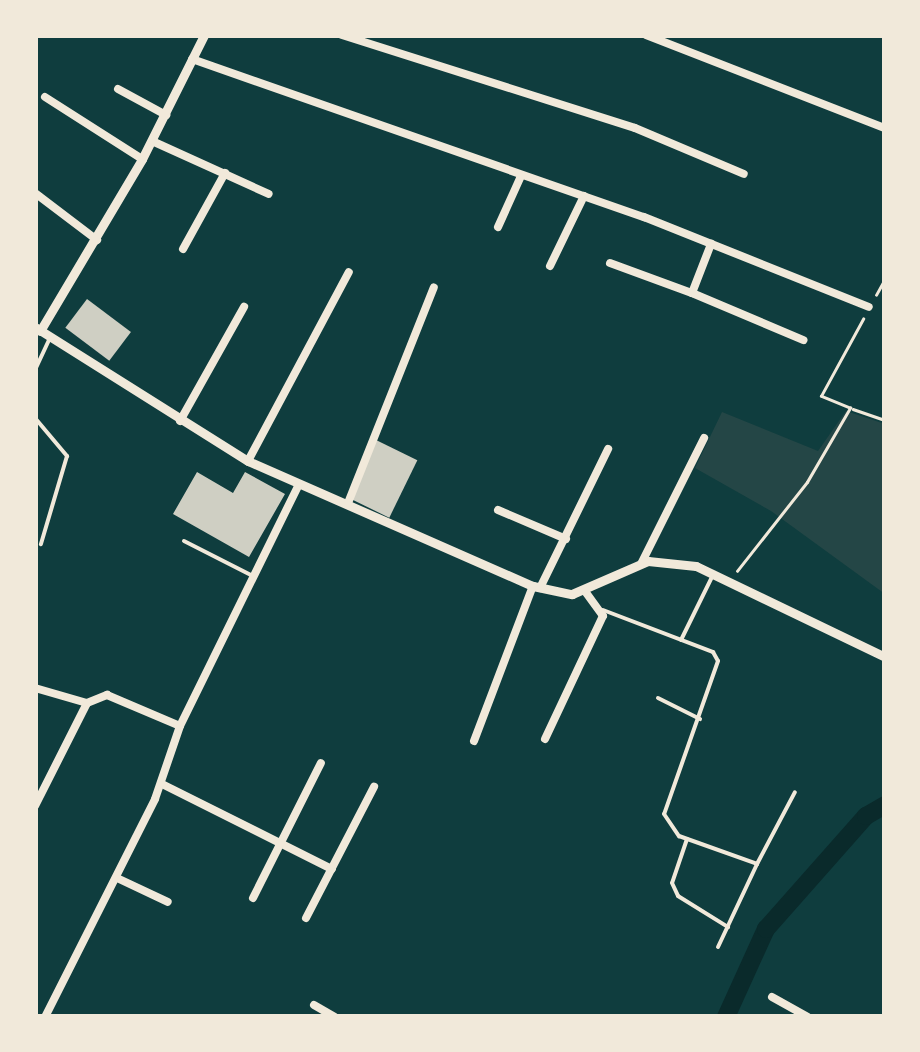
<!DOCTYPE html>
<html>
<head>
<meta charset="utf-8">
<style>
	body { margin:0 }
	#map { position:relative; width:920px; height:1052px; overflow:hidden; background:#0f3d3e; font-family:"Fira Sans",sans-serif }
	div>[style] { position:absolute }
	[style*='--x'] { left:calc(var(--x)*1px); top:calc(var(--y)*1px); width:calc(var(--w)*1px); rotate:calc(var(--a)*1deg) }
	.green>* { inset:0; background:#244646 }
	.canal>* { height:18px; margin:-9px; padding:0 9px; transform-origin:9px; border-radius:9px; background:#0a2a2b }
	.building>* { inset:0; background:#cfcfc3; transform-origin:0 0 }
	.path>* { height:2.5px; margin:-1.25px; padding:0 1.25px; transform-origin:1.25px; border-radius:1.25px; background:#f1e9da }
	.service>* { height:4px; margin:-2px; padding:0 2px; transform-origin:2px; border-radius:2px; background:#f1e9da }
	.minor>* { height:8px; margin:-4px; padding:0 4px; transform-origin:4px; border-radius:4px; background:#f1e9da }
	.tertiary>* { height:9px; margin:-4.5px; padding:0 4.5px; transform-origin:4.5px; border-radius:4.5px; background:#f1e9da }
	span { translate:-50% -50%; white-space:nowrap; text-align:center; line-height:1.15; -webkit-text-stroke:9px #f1e9da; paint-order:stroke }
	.frame { position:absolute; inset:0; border:38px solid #f1e9da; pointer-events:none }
</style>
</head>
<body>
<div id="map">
	<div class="green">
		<i style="clip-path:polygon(846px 411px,885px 424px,885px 594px,771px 511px,695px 468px,722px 412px,818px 451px)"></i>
	</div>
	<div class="canal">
		<i style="--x:726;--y:1017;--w:97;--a:-65.6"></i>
		<i style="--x:766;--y:929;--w:151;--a:-48.5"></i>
		<i style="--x:866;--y:816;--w:22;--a:-30"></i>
	</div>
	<div class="building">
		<i style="left:87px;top:299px;width:55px;height:36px;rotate:37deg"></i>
		<i style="left:376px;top:440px;width:46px;height:64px;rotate:26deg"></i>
		<i style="clip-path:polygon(197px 472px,233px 493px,245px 472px,285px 494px,249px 557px,173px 514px)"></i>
	</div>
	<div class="path">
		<i style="--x:876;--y:295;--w:18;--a:-61"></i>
		<i style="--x:853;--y:409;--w:34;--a:19"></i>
		<i style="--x:737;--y:571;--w:113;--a:-51.8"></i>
		<i style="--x:807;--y:482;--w:86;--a:-59.8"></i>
		<i style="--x:850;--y:408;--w:31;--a:-158"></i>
		<i style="--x:821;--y:396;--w:88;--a:-61.4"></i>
	</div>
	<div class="service">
		<i style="--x:35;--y:370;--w:35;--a:-65"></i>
		<i style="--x:35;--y:418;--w:50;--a:49.9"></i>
		<i style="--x:67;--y:456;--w:92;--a:106.5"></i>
		<i style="--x:184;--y:541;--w:75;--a:26.9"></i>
		<i style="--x:603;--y:610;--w:118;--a:20.9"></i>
		<i style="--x:713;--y:652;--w:10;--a:61"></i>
		<i style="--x:718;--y:661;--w:162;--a:109.4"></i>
		<i style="--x:664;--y:814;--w:27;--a:56"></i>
		<i style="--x:679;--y:836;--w:83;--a:19.7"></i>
		<i style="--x:757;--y:864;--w:81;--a:-62.2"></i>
		<i style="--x:681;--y:640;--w:70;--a:-63.8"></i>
		<i style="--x:658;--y:698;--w:47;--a:26.6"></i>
		<i style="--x:687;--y:839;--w:46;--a:108.8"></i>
		<i style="--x:672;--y:883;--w:14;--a:65"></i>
		<i style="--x:678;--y:896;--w:59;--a:31.8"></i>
		<i style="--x:718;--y:947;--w:92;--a:-64.8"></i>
		<i style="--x:885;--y:958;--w:3;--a:90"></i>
	</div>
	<div class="minor">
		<i style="--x:342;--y:35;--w:307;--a:17.6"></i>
		<i style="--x:635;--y:128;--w:118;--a:22.9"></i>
		<i style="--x:646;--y:35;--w:256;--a:21.3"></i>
		<i style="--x:192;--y:59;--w:479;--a:19.3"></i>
		<i style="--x:644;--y:217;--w:242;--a:21.8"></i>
		<i style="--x:118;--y:89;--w:55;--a:28.4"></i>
		<i style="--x:45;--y:97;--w:115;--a:32.6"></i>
		<i style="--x:152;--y:141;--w:128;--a:24.4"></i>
		<i style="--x:35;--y:193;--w:78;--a:37.2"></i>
		<i style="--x:498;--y:227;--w:56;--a:-65.7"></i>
		<i style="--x:183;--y:249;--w:87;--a:-61.1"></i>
		<i style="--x:610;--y:263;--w:87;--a:20.1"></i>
		<i style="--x:692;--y:293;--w:53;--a:-68.8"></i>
		<i style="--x:550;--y:266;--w:78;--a:-64.1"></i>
		<i style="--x:692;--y:293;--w:121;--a:22.9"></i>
		<i style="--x:180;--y:421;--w:131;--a:-60.7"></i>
		<i style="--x:248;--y:461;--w:214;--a:-61.9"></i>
		<i style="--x:348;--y:503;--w:232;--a:-68.3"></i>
		<i style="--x:498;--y:510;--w:74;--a:23.1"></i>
		<i style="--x:641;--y:564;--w:141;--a:-63.4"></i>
		<i style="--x:540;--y:588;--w:155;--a:-63.9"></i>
		<i style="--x:35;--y:688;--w:54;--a:16.1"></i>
		<i style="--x:87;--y:703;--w:22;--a:-22"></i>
		<i style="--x:107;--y:695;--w:79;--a:23"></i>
		<i style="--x:545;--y:739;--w:136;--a:-64.8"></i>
		<i style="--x:603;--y:616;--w:31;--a:-126"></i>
		<i style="--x:474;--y:741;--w:166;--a:-69.2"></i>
		<i style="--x:162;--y:784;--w:190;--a:26.6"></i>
		<i style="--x:35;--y:806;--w:115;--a:-63.2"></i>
		<i style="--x:117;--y:878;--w:56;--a:25.2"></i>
		<i style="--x:253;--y:898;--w:151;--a:-63.3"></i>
		<i style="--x:306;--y:918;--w:148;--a:-62.6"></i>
		<i style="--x:772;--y:997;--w:41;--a:29.1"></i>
		<i style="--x:314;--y:1005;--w:24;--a:30"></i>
		<i style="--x:45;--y:1017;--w:244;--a:-63.2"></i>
		<i style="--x:155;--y:799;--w:77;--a:-71.1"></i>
		<i style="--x:180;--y:726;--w:267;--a:-63.8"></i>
	</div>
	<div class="tertiary">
		<i style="--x:35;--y:327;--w:252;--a:32.2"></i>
		<i style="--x:248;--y:461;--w:311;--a:23.7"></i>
		<i style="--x:533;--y:586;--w:40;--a:12"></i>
		<i style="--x:572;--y:594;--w:83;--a:-23.5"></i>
		<i style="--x:648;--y:561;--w:48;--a:5.9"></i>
		<i style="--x:696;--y:566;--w:210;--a:25.7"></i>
		<i style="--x:40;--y:331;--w:200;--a:-59.3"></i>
		<i style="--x:142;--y:159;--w:139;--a:-63.4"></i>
	</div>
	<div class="frame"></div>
</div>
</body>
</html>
